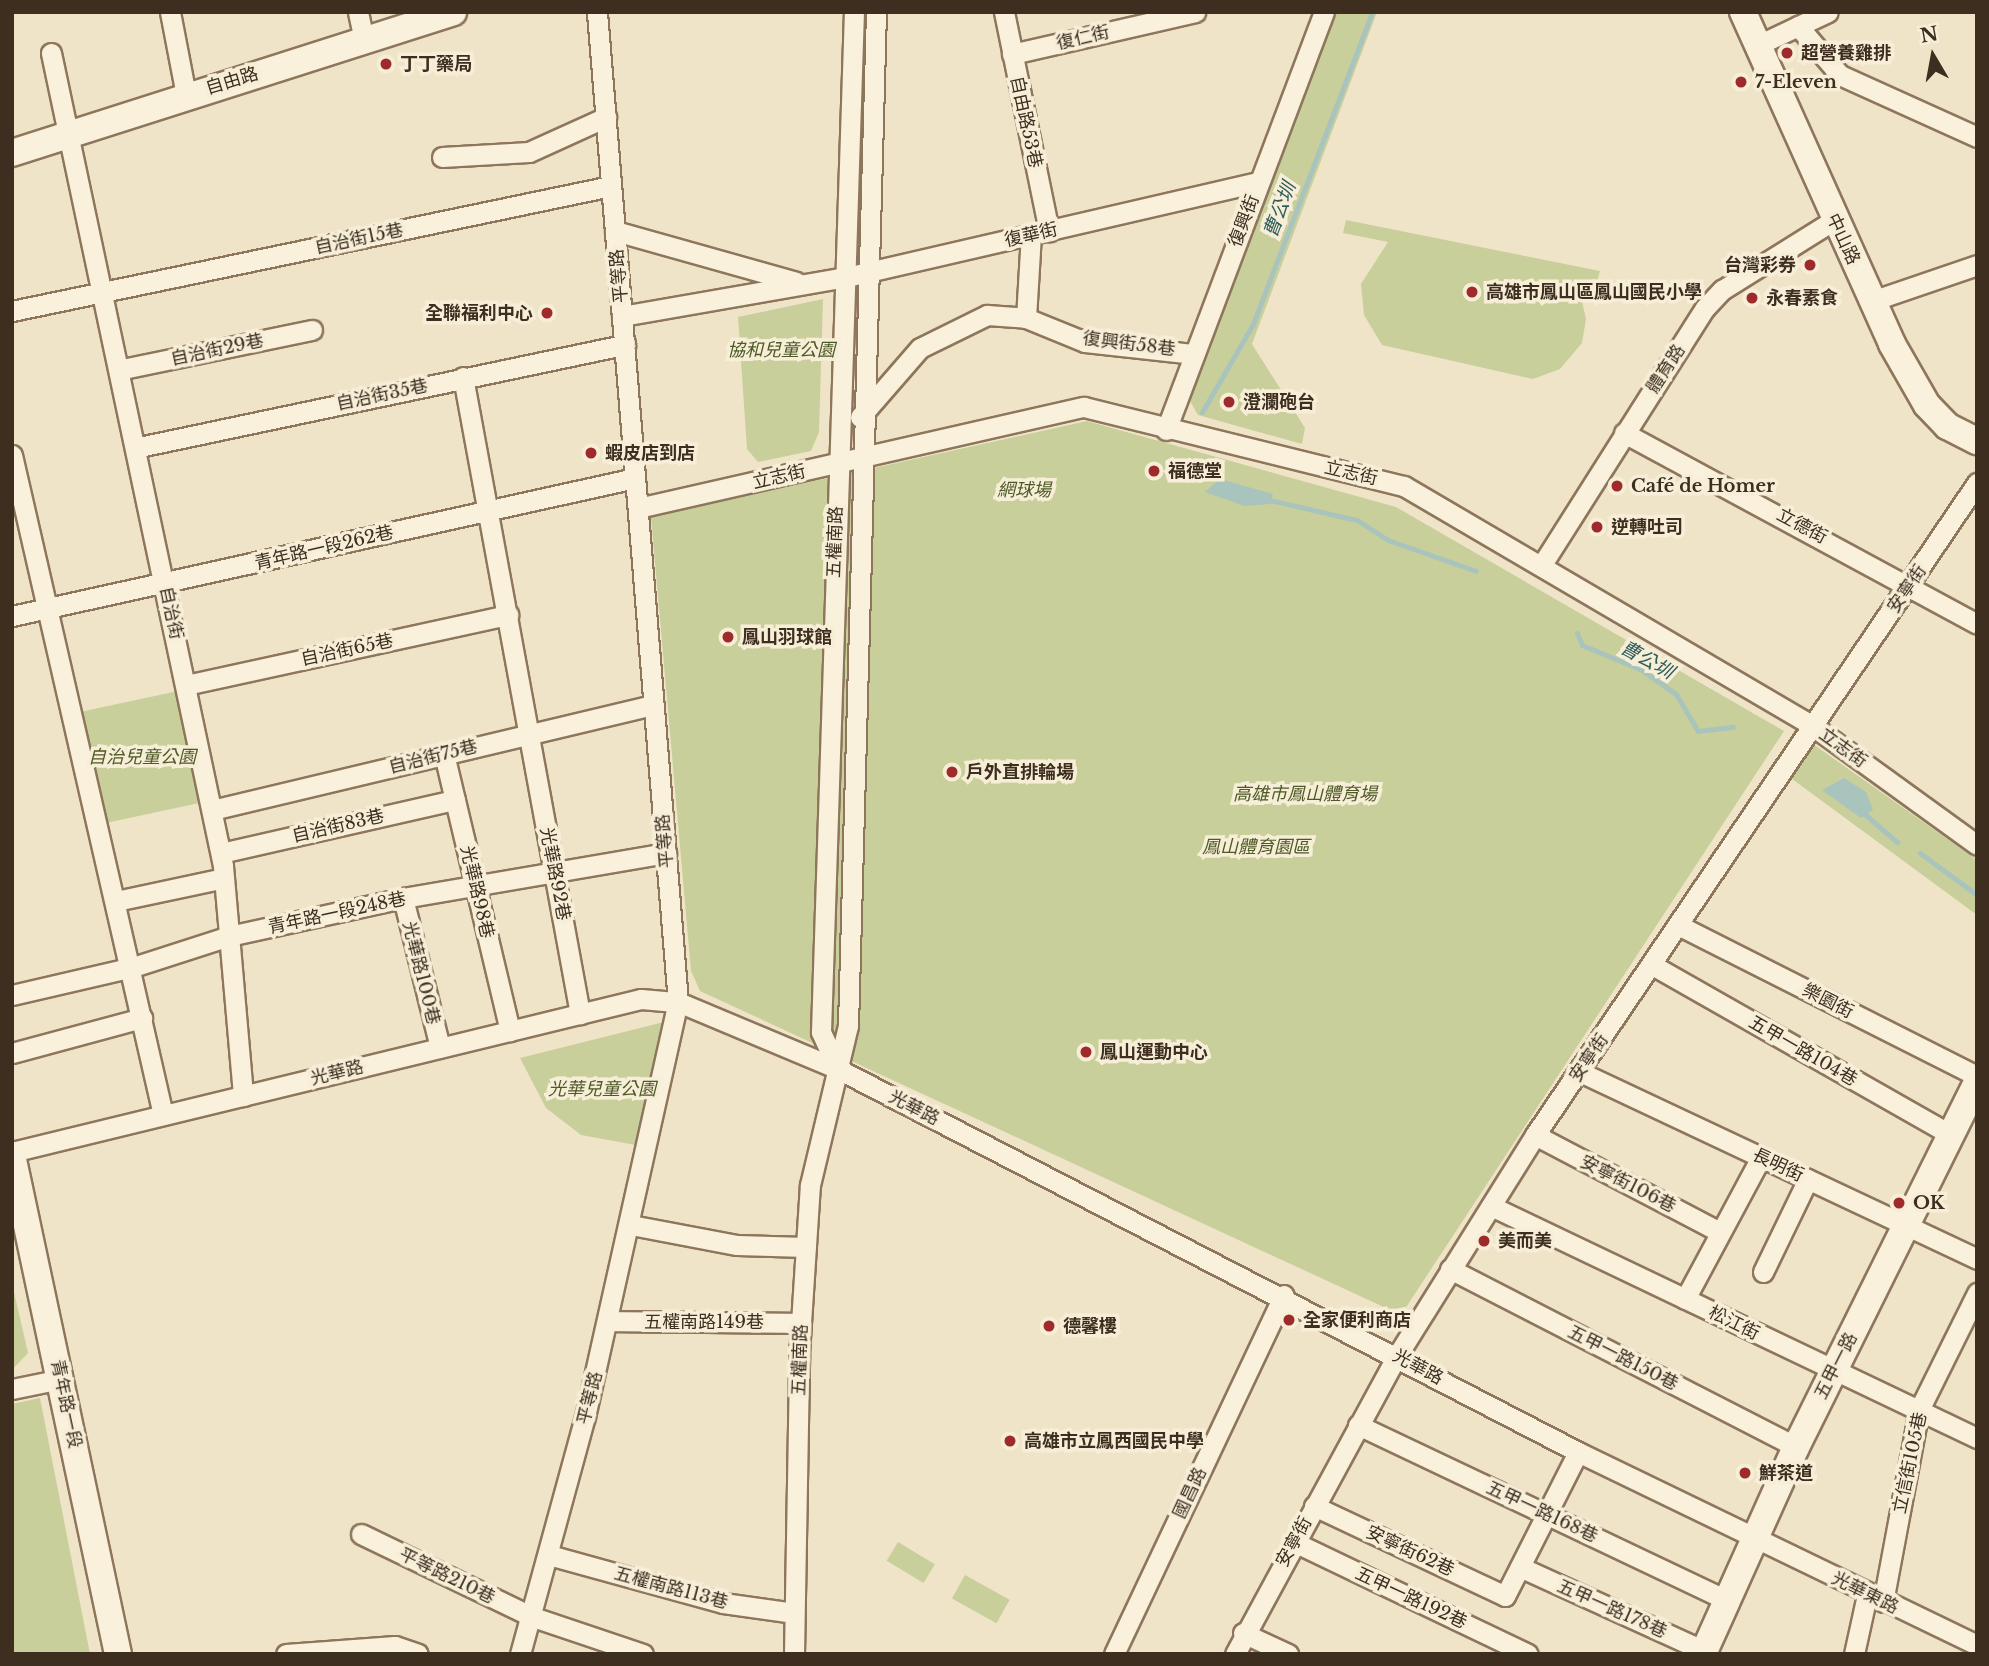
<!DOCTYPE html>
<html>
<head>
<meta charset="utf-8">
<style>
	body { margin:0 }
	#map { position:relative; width:1989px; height:1666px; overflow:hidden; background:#f0e4c8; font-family:"Libre Baskerville","Noto Sans TC",serif }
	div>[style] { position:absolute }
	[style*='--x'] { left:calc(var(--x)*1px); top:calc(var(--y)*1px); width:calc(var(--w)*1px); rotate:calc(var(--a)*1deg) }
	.green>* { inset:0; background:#c9cf9b; transform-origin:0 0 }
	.water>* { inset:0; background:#a9c4bc }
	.stream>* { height:5px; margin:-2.5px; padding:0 2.5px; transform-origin:2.5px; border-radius:2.5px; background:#a9c4bc }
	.roads { filter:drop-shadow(2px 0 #8d765c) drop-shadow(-2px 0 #8d765c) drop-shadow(0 2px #8d765c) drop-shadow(0 -2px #8d765c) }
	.street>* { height:19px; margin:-9.5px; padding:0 9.5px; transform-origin:9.5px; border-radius:9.5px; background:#faf1dc }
	.secondary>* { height:26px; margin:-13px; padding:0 13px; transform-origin:13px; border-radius:13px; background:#faf1dc }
	.dots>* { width:19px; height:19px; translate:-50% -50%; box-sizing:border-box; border:4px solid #f7eed8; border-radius:50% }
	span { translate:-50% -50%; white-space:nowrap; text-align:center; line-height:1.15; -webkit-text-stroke:7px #f7eed8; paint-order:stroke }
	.street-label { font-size:18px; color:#3d2e20 }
	.poi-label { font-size:18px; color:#3d2e20; font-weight:700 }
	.left { translate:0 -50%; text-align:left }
	.right { translate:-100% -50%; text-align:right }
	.park-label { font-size:18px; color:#4d5a26; font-style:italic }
	.water-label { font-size:19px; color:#2f5d5a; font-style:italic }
	.frame { position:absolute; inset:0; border:14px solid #3d2e20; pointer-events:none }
	.north { position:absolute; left:1898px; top:21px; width:70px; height:70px; -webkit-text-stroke:5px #f7eed8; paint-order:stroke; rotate:350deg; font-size:19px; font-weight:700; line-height:28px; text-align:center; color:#3d2e20 }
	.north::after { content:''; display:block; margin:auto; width:24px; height:32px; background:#3d2e20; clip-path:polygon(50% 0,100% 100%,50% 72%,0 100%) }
</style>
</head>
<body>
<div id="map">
	<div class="green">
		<i style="clip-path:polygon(1331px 12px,1377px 12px,1252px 344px,1305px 428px,1302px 444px,1198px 415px,1190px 401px)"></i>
		<i style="clip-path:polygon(1346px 220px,1600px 271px,1596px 285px,1570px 281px,1579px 288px,1586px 319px,1582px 343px,1560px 369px,1533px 379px,1382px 345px,1364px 315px,1361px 284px,1388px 242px,1343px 233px)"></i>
		<i style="clip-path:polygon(823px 299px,819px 432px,811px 451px,758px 462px,747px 449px,738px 317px)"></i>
		<i style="clip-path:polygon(1087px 421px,1396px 507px,1784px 731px,1401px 1315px,700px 991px,691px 971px,651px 517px)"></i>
		<i style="left:178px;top:691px;width:114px;height:98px;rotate:78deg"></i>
		<i style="clip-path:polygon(1813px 744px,1977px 860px,1977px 915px,1788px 776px)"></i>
		<i style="clip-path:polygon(664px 1022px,641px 1146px,581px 1135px,546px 1108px,520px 1058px)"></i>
		<i style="clip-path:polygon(12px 1283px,28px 1353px,12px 1370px)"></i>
		<i style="clip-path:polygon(40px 1398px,90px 1654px,12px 1654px,12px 1404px)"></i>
		<i style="left:898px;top:1542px;width:43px;height:22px;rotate:31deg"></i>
		<i style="left:965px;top:1575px;width:51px;height:27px;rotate:29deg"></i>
	</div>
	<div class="water">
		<i style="clip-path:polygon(1220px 479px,1273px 494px,1270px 504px,1244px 506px,1205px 492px)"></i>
		<i style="clip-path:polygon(1844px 778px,1866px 792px,1873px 810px,1861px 818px,1822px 790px)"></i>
	</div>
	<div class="stream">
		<i style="--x:1202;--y:412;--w:102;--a:-59.9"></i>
		<i style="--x:1253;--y:324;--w:334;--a:-69.1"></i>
		<i style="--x:1265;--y:499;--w:94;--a:12.9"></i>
		<i style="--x:1357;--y:520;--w:37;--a:33"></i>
		<i style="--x:1388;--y:540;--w:93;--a:19.4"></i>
		<i style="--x:1577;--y:633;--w:13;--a:67"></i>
		<i style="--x:1582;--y:645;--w:63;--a:22.5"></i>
		<i style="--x:1640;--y:669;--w:44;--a:34.8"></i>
		<i style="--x:1676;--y:694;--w:43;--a:59.3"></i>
		<i style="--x:1698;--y:731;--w:35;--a:-7"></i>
		<i style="--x:1861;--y:811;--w:48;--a:40.7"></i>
		<i style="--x:1920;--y:853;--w:71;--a:36.4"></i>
	</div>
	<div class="roads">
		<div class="street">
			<i style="--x:170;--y:12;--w:85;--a:79.1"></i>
			<i style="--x:358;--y:12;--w:29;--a:78"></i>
			<i style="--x:1004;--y:12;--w:224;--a:78.4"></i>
			<i style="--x:1798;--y:26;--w:65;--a:49.4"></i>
			<i style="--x:1840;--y:75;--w:150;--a:24.3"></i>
			<i style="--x:1758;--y:45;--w:77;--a:-25.2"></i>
			<i style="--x:51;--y:53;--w:831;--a:78.05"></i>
			<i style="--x:223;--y:866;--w:231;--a:85"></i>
			<i style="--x:1012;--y:54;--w:188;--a:-12.9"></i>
			<i style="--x:442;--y:157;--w:87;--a:-3.3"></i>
			<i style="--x:529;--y:152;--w:85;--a:-24.4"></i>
			<i style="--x:615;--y:231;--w:188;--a:15.7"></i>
			<i style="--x:1872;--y:301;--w:111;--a:-18.9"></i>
			<i style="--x:12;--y:311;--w:612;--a:-11.79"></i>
			<i style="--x:622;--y:316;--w:227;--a:-9.9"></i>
			<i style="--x:846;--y:277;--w:423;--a:-13"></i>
			<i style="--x:1026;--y:318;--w:83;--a:-86.6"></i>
			<i style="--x:123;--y:369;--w:193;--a:-11.7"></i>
			<i style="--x:463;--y:377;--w:648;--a:79.59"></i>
			<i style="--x:860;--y:417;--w:91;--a:-49"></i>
			<i style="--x:920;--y:348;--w:75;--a:-26.2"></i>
			<i style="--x:987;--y:315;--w:39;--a:4"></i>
			<i style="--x:1026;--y:318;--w:64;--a:22.1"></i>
			<i style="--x:1085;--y:342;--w:110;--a:6.3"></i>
			<i style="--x:1166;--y:430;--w:447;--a:-69.3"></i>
			<i style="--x:1624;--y:433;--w:401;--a:28.4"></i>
			<i style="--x:139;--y:447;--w:497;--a:-11.9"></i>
			<i style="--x:12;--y:455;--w:677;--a:77.11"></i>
			<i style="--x:638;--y:508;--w:457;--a:-12.8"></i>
			<i style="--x:1084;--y:407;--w:330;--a:13.9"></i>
			<i style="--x:1404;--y:486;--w:471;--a:30.4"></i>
			<i style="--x:1810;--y:724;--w:206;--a:35.9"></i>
			<i style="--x:1543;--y:563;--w:302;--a:-57.6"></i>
			<i style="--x:1705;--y:308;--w:25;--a:-47"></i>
			<i style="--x:1722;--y:290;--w:132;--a:-32"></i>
			<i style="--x:12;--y:616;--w:638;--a:-12.49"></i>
			<i style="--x:186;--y:685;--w:330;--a:-12.3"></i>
			<i style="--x:444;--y:754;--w:285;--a:76.6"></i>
			<i style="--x:212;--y:810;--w:454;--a:-13.4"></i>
			<i style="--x:221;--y:853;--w:240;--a:-12.8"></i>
			<i style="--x:403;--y:898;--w:154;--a:76.1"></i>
			<i style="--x:116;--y:901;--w:110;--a:-12"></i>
			<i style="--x:1680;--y:926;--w:333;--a:26.8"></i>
			<i style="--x:1654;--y:966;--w:343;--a:29.6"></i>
			<i style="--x:12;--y:995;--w:124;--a:-13"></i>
			<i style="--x:133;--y:967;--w:101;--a:-17.9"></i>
			<i style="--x:229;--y:936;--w:178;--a:-12.3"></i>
			<i style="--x:403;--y:898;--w:267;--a:-9.7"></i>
			<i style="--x:12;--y:1053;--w:135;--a:-15.1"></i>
			<i style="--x:838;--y:1069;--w:41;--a:-114.7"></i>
			<i style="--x:821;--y:1032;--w:1021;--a:-88.15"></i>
			<i style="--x:1580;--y:1072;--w:439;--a:25.2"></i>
			<i style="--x:1535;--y:1135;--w:209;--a:27.7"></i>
			<i style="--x:12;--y:1152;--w:647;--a:-13.67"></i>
			<i style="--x:641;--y:999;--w:37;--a:5"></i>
			<i style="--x:678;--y:1002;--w:173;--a:22.7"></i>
			<i style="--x:838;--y:1069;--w:833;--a:27.36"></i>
			<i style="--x:1578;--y:1452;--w:443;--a:25.8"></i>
			<i style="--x:1491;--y:1206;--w:539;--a:25.52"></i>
			<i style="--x:631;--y:1225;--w:108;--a:10.7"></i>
			<i style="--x:737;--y:1245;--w:69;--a:1.7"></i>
			<i style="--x:1450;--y:1269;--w:389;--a:27.2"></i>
			<i style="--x:1763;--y:1272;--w:103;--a:-64.2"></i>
			<i style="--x:1685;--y:1299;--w:161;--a:-61.8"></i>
			<i style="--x:608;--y:1321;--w:193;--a:0.6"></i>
			<i style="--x:12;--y:1389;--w:50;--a:-11.5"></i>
			<i style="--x:1358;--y:1425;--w:408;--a:25.4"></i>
			<i style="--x:1314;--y:1506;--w:211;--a:25.2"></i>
			<i style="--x:1505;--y:1596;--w:161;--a:-63.1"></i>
			<i style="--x:361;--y:1534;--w:191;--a:25.8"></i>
			<i style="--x:533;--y:1617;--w:116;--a:18.6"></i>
			<i style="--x:1294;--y:1542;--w:259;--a:25.6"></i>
			<i style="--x:549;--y:1555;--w:180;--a:15.4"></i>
			<i style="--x:723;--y:1603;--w:72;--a:8"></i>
			<i style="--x:1520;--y:1567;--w:202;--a:24.5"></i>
			<i style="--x:1883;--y:1602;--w:195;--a:-79.4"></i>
			<i style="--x:1919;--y:1410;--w:131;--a:-63.6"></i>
			<i style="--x:1243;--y:1633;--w:50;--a:25"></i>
			<i style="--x:286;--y:1654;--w:109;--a:-4.2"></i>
			<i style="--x:395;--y:1646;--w:24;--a:19"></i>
			<i style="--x:520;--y:1654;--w:246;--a:-74.7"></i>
			<i style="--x:585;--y:1417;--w:425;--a:-77.4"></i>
			<i style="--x:678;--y:1002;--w:993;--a:-94.68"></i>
			<i style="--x:794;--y:1654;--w:300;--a:-89"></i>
			<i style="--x:799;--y:1354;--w:169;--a:-86.3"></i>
			<i style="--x:810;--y:1185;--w:163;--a:-76.6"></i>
			<i style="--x:848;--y:1026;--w:1014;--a:-88.42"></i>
			<i style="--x:1114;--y:1654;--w:397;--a:-64.7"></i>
			<i style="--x:1235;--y:1654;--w:339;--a:-61.5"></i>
			<i style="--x:1397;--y:1356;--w:261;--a:-58"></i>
			<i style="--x:1535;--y:1135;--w:788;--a:-55.87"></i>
			<i style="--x:1854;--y:1654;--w:60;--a:-77.6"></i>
		</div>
		<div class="secondary">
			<i style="--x:1743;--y:12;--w:364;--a:65.8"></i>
			<i style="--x:1892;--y:344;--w:70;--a:60.2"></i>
			<i style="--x:1927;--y:405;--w:29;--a:46"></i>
			<i style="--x:1947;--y:426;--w:34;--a:27"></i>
			<i style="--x:12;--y:153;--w:463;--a:-17.7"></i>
			<i style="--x:12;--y:1155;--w:510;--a:78.01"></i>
			<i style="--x:1703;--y:1654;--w:227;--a:-65.8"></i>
			<i style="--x:1796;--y:1447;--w:407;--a:-63.6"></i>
		</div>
	</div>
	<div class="dots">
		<i style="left:1787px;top:53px;background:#9e2a2b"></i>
		<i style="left:386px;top:64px;background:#9e2a2b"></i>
		<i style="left:1741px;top:82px;background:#9e2a2b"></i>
		<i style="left:1810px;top:265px;background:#9e2a2b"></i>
		<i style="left:1472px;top:292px;background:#9e2a2b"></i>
		<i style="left:1752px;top:298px;background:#9e2a2b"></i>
		<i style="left:547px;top:313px;background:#9e2a2b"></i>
		<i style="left:1229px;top:402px;background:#9e2a2b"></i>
		<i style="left:591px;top:453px;background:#9e2a2b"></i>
		<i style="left:1154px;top:471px;background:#9e2a2b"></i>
		<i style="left:1617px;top:486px;background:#9e2a2b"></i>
		<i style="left:1597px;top:527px;background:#9e2a2b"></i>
		<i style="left:728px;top:637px;background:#9e2a2b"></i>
		<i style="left:952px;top:772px;background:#9e2a2b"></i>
		<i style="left:1086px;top:1052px;background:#9e2a2b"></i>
		<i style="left:1899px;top:1203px;background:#9e2a2b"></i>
		<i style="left:1484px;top:1241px;background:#9e2a2b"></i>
		<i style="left:1289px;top:1320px;background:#9e2a2b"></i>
		<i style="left:1049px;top:1326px;background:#9e2a2b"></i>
		<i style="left:1010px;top:1441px;background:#9e2a2b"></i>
		<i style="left:1745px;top:1473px;background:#9e2a2b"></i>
	</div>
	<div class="street-label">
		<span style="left:1083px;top:38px;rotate:-13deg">復仁街</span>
		<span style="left:232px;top:81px;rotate:-17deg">自由路</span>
		<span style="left:1026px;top:122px;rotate:78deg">自由路53巷</span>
		<span style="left:1244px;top:221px;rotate:-69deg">復興街</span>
		<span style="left:1031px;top:235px;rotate:-13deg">復華街</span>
		<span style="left:359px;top:239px;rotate:-12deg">自治街15巷</span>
		<span style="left:1843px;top:239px;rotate:65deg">中山路</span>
		<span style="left:619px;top:276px;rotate:-95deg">平等路</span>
		<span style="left:1129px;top:344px;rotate:7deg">復興街58巷</span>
		<span style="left:217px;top:350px;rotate:-12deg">自治街29巷</span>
		<span style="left:1666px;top:369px;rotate:-57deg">體育路</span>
		<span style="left:382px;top:395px;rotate:-12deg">自治街35巷</span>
		<span style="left:1351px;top:473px;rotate:13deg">立志街</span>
		<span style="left:779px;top:477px;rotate:-13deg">立志街</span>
		<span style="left:1802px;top:526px;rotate:28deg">立德街</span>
		<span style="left:835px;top:542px;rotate:-88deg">五權南路</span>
		<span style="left:324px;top:548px;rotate:-13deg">青年路一段262巷</span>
		<span style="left:1907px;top:589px;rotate:-55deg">安寧街</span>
		<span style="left:171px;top:613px;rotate:78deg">自治街</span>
		<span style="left:347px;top:650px;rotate:-12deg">自治街65巷</span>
		<span style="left:1843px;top:748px;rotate:36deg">立志街</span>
		<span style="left:433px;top:757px;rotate:-14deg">自治街75巷</span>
		<span style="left:338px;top:826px;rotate:-13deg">自治街83巷</span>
		<span style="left:665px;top:841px;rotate:-95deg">平等路</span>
		<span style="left:555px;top:874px;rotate:79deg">光華路92巷</span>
		<span style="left:477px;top:892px;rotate:77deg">光華路98巷</span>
		<span style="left:337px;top:913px;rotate:-12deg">青年路一段248巷</span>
		<span style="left:421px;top:973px;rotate:76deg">光華路100巷</span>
		<span style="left:1828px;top:1001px;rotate:27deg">樂園街</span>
		<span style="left:1803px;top:1051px;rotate:30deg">五甲一路104巷</span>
		<span style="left:1589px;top:1058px;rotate:-55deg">安寧街</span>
		<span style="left:337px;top:1073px;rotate:-14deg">光華路</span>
		<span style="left:914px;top:1108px;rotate:27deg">光華路</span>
		<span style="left:1778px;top:1165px;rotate:25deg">長明街</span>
		<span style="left:1628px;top:1184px;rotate:27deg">安寧街106巷</span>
		<span style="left:704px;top:1322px">五權南路149巷</span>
		<span style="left:1734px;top:1323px;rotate:26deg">松江街</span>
		<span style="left:1623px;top:1358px;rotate:27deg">五甲一路150巷</span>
		<span style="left:800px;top:1360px;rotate:-88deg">五權南路</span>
		<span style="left:1836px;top:1366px;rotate:-63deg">五甲一路</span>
		<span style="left:1418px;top:1367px;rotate:28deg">光華路</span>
		<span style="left:590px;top:1398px;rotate:-76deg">平等路</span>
		<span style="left:66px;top:1404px;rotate:78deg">青年路一段</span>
		<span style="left:1910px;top:1463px;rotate:-78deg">立信街105巷</span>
		<span style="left:1190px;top:1493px;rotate:-65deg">國昌路</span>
		<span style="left:1542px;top:1512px;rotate:25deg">五甲一路168巷</span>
		<span style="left:1294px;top:1542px;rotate:-61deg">安寧街</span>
		<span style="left:1410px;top:1551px;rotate:25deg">安寧街62巷</span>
		<span style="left:447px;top:1576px;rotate:26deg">平等路210巷</span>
		<span style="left:671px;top:1588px;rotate:15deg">五權南路113巷</span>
		<span style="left:1865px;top:1593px;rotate:26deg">光華東路</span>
		<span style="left:1411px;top:1598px;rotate:25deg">五甲一路192巷</span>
		<span style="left:1612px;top:1609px;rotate:24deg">五甲一路178巷</span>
	</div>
	<div class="poi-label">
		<span class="left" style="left:1801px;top:53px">超營養雞排</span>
		<span class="left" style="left:400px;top:64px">丁丁藥局</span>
		<span class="left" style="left:1755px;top:82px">7-Eleven</span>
		<span class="right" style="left:1796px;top:265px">台灣彩券</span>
		<span class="left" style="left:1486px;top:292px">高雄市鳳山區鳳山國民小學</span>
		<span class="left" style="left:1766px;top:298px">永春素食</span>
		<span class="right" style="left:533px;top:313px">全聯福利中心</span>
		<span class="left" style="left:1243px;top:402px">澄瀾砲台</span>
		<span class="left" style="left:605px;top:453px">蝦皮店到店</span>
		<span class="left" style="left:1168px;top:471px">福德堂</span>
		<span class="left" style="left:1631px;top:486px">Café de Homer</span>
		<span class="left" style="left:1611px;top:527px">逆轉吐司</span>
		<span class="left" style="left:742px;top:637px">鳳山羽球館</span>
		<span class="left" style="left:966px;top:772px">戶外直排輪場</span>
		<span class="left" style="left:1100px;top:1052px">鳳山運動中心</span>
		<span class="left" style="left:1913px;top:1203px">OK</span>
		<span class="left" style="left:1498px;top:1241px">美而美</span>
		<span class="left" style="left:1303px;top:1320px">全家便利商店</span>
		<span class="left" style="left:1063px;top:1326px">德馨樓</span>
		<span class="left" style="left:1024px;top:1441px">高雄市立鳳西國民中學</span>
		<span class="left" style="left:1759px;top:1473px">鮮茶道</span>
	</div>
	<div class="park-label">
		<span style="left:781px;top:350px">協和兒童公園</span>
		<span style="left:1024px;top:490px">網球場</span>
		<span style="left:142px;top:757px">自治兒童公園</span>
		<span style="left:1305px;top:794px">高雄市鳳山體育場</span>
		<span style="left:1256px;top:847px">鳳山體育園區</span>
		<span style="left:602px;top:1089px">光華兒童公園</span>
	</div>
	<div class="water-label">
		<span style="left:1280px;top:210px;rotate:-69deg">曹公圳</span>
		<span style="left:1647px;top:660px;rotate:29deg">曹公圳</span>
	</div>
	<div class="frame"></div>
	<div class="north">N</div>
</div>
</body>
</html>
